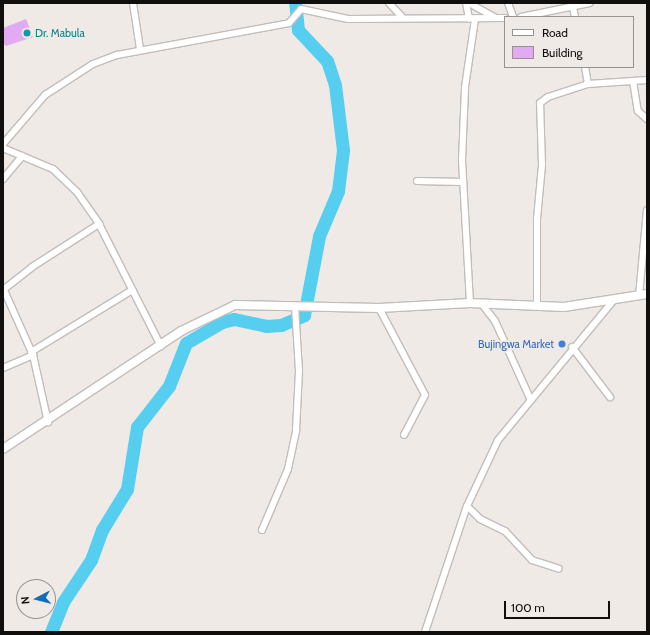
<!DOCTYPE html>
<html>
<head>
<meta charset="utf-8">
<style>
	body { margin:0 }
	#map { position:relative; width:650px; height:635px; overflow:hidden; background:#f0eae7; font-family:Cabin,sans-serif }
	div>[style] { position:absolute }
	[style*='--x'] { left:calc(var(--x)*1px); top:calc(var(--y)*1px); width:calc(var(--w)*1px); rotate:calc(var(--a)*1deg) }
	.river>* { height:13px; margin:-6.5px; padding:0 6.5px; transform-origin:6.5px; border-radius:6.5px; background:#56ceef }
	.building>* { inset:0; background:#e1aaf3 }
	.roads { filter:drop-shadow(1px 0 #c3bdba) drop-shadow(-1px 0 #c3bdba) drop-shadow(0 1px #c3bdba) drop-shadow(0 -1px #c3bdba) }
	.minor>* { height:6px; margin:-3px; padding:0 3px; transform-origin:3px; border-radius:3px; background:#fff }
	.tertiary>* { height:8px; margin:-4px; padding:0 4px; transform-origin:4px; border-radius:4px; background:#fff }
	.dots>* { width:11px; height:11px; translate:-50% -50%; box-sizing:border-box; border:2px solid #f0eae7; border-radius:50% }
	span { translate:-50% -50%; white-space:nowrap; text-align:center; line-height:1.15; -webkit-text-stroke:3.5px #f0eae7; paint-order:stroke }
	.culture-label { font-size:11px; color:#0d838f }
	.left { translate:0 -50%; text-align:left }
	.shop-label { font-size:11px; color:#366cbe }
	.right { translate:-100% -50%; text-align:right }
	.frame { position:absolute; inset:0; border:4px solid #110f0e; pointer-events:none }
	.legend { position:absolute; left:504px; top:16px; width:130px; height:52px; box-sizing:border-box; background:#f0eae7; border:1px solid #979290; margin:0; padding:5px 7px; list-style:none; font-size:12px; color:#110f0e }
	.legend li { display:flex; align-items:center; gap:8px; height:20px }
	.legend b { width:20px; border:1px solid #979290 }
	.north { position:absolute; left:16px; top:579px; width:40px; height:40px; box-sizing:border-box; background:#f0eae7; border:1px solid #979290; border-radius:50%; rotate:263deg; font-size:11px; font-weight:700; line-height:16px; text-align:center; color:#110f0e }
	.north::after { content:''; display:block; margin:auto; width:14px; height:18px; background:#106dba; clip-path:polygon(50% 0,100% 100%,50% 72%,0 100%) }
	.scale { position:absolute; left:504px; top:601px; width:106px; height:18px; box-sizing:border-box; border:2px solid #110f0e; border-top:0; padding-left:5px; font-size:12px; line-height:14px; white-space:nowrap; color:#110f0e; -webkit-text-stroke:3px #f0eae7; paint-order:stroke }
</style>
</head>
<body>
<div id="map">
	<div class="river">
		<i style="--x:51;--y:632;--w:32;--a:-68"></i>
		<i style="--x:63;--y:602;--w:50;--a:-56.3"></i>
		<i style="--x:91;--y:560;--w:32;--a:-70"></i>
		<i style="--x:102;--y:530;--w:48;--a:-58.6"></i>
		<i style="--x:127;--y:489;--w:63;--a:-80.8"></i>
		<i style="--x:137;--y:427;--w:52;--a:-52"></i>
		<i style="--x:169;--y:386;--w:46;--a:-68.4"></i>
		<i style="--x:186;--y:343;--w:42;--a:-30.3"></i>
		<i style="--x:222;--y:322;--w:12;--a:-14"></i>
		<i style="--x:234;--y:319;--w:33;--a:12"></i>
		<i style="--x:266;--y:326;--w:15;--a:-4"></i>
		<i style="--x:281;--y:325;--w:25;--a:-23"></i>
		<i style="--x:304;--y:315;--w:80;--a:-79.2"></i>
		<i style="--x:319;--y:236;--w:49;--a:-67.1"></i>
		<i style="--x:338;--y:191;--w:41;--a:-83"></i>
		<i style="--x:343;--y:150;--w:65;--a:-97"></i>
		<i style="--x:335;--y:85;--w:25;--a:-108"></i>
		<i style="--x:327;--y:61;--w:42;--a:-133.1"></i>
		<i style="--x:298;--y:30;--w:27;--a:-96"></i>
	</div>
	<div class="building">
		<i style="clip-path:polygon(26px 19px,33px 37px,6px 46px,3px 43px,3px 28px)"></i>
	</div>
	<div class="roads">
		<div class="minor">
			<i style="--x:133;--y:3;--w:47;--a:81.3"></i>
			<i style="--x:389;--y:3;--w:18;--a:47"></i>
			<i style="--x:466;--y:3;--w:16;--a:79"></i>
			<i style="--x:469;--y:3;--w:29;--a:29"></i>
			<i style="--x:508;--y:3;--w:15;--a:70"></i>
			<i style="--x:573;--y:8;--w:9;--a:77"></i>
			<i style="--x:521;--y:17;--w:70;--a:-11.5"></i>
			<i style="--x:585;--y:67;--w:17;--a:80"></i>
			<i style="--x:633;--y:81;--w:30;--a:81"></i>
			<i style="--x:638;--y:111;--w:12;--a:42"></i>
			<i style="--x:3;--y:144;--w:65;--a:-49.4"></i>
			<i style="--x:45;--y:95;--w:57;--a:-32.9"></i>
			<i style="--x:93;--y:64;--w:26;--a:-21"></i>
			<i style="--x:117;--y:55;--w:175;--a:-10.5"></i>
			<i style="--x:289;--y:23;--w:18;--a:-49"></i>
			<i style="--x:301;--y:9;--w:48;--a:12"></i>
			<i style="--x:348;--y:19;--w:157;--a:-0.4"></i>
			<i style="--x:3;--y:148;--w:54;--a:22.8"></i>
			<i style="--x:53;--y:169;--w:33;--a:44"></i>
			<i style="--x:77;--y:192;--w:39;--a:55"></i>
			<i style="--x:99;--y:224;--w:137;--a:63.1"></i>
			<i style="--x:3;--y:179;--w:30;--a:-50"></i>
			<i style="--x:417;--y:181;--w:46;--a:1.2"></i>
			<i style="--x:3;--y:288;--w:73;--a:65.9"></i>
			<i style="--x:33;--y:355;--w:69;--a:77.4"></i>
			<i style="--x:3;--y:290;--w:37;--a:-38"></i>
			<i style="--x:32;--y:267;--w:80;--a:-32.7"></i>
			<i style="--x:639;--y:296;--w:86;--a:-84.7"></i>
			<i style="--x:470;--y:303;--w:143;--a:-93.2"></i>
			<i style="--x:462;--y:160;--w:73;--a:-87.6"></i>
			<i style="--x:465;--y:87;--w:69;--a:-81.6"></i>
			<i style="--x:481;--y:303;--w:23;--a:52"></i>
			<i style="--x:495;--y:321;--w:85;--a:65.6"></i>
			<i style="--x:537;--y:306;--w:87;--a:-90"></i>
			<i style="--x:537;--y:219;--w:54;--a:-84.7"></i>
			<i style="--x:542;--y:165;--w:62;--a:-91.8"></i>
			<i style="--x:540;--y:103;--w:10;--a:-37"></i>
			<i style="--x:548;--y:97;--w:42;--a:-18"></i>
			<i style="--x:588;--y:84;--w:59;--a:-3.9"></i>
			<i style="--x:379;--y:308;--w:98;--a:62.1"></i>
			<i style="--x:425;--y:395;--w:45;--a:117.7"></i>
			<i style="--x:572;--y:347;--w:63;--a:52.8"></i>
			<i style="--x:31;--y:352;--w:119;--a:-31.5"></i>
			<i style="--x:3;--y:368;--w:33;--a:-23"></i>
			<i style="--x:467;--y:506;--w:18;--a:45"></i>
			<i style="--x:480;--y:519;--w:28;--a:26"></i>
			<i style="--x:505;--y:531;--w:40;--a:47"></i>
			<i style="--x:532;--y:560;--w:28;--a:18"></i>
			<i style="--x:262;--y:530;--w:66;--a:-66.9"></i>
			<i style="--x:288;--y:469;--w:40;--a:-78"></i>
			<i style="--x:296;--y:430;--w:59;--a:-87.1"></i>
			<i style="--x:299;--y:371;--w:65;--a:-93.5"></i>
			<i style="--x:425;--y:632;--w:133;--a:-71.6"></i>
			<i style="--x:467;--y:506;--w:73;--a:-64.8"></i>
			<i style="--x:498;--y:440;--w:179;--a:-50.4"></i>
		</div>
		<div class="tertiary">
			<i style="--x:3;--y:449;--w:214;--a:-33.5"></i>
			<i style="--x:181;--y:331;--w:60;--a:-25.7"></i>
			<i style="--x:235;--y:305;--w:144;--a:1.2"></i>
			<i style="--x:379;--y:308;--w:91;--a:-3.1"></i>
			<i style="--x:470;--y:303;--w:94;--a:2.4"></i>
			<i style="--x:564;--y:307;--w:84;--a:-8.9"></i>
		</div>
	</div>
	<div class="dots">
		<i style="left:27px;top:33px;background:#0f9aa8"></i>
		<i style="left:562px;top:344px;background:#3f7fe0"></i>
	</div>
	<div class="culture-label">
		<span class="left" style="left:35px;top:33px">Dr. Mabula</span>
	</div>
	<div class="shop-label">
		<span class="right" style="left:554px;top:344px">Bujingwa Market</span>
	</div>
	<div class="frame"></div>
	<ul class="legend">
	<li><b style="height:5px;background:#fff"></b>Road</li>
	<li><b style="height:11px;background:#e1aaf3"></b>Building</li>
	</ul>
	<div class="north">N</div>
	<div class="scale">100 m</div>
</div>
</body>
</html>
